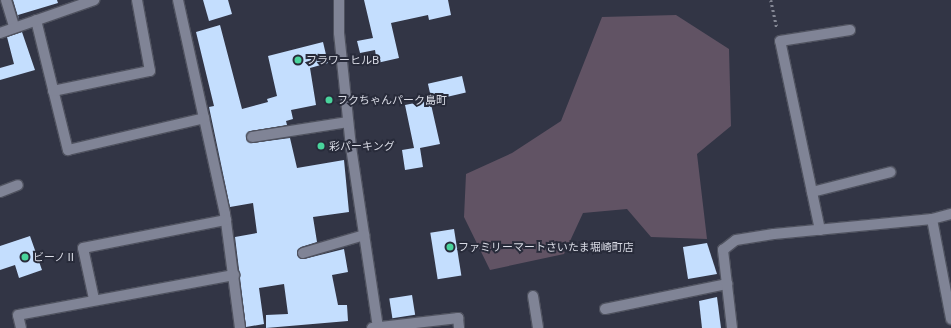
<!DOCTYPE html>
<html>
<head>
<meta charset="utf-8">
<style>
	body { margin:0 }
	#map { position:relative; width:951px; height:328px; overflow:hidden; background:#323545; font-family:"Noto Sans","Noto Sans JP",sans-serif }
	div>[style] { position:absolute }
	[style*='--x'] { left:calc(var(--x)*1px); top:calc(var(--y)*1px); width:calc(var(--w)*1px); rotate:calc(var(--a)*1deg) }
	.green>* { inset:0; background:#615364 }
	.building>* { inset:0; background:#c4defe; transform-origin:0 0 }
	.path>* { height:2.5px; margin-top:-1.25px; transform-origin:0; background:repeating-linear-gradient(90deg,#858895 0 2px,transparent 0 5px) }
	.roads { filter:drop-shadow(1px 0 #4f525f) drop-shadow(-1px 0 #4f525f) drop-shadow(0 1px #4f525f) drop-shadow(0 -1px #4f525f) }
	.minor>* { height:10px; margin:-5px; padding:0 5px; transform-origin:5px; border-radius:5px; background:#808496 }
	.dots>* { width:11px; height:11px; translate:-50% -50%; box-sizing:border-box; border:2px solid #282b3a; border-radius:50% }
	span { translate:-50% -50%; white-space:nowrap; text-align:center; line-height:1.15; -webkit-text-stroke:4px #282b3a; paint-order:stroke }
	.poi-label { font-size:11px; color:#d9dbe5 }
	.left { translate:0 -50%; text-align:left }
</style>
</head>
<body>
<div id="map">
	<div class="green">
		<i style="clip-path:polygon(676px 15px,729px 49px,731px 126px,697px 154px,707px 239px,651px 237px,627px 209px,583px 213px,564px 254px,490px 270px,464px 217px,466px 174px,512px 153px,561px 121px,602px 17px)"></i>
	</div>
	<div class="building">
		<i style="clip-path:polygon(13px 0,57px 0,58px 3px,18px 15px,19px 20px)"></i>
		<i style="clip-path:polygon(203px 0,228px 0,232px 14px,209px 21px)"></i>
		<i style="clip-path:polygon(364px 0,448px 0,451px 15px,429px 20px,428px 15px,391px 23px,399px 58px,377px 63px,375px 50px,360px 53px,357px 41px,373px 38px)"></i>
		<i style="clip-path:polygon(220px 25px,242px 109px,268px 102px,267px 99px,277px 96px,268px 56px,323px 42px,328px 63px,310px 68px,316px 105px,291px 110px,293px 119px,286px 121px,287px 125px,251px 131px,246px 138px,253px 143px,290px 138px,297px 168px,344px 160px,349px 212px,313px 217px,317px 242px,301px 247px,297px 254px,304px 259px,344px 249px,348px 272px,332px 275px,338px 305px,347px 305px,348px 321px,266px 328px,266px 315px,288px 314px,284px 284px,259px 288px,264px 324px,246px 327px,235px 237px,257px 233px,253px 203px,230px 207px,209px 107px,214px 106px,196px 32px)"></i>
		<i style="clip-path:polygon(22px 32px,35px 70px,0 80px,0 68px,14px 64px,7px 37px)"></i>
		<i style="left:462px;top:76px;width:17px;height:35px;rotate:77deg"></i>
		<i style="clip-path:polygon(430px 100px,440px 144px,420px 148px,423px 167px,405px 170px,402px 150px,414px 148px,405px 105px)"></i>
		<i style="left:454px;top:229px;width:47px;height:24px;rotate:81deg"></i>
		<i style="clip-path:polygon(30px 236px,42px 270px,19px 278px,15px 265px,0 270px,0 246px)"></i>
		<i style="clip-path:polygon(707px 243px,717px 274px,688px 279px,683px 247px)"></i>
		<i style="left:412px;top:295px;width:20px;height:23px;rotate:81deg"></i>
		<i style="clip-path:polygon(717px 297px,721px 328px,702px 328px,699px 301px)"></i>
	</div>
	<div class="path">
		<i style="--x:771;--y:0;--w:29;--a:78"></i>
	</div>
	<div class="roads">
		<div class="minor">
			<i style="--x:6;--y:0;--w:28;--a:73"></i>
			<i style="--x:178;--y:0;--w:219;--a:77.6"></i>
			<i style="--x:225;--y:214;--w:115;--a:82.5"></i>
			<i style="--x:339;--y:0;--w:33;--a:90"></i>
			<i style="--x:339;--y:33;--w:115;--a:84"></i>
			<i style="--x:351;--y:147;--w:183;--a:81.5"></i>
			<i style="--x:36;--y:20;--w:134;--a:76.2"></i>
			<i style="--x:68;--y:150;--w:140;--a:-13.2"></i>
			<i style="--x:0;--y:33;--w:100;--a:-19.3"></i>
			<i style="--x:53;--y:91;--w:99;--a:-11.7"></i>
			<i style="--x:150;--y:71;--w:72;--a:-100.4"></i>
			<i style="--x:252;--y:137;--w:97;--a:-8.9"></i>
			<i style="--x:0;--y:192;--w:19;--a:-21"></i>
			<i style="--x:812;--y:192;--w:81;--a:-14.2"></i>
			<i style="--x:932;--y:219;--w:102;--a:79.2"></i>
			<i style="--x:820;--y:230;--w:193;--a:-101.9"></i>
			<i style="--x:780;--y:41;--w:71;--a:-8.9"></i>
			<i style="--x:303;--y:253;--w:64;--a:-16.4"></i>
			<i style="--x:533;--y:296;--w:32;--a:81"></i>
			<i style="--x:94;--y:299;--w:52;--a:-102.2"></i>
			<i style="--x:83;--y:248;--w:146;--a:-11.1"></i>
			<i style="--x:605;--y:309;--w:125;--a:-11.6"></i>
			<i style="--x:21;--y:328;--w:13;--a:-103"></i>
			<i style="--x:18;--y:315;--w:220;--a:-10.5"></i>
			<i style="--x:372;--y:328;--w:87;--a:-6.6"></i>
			<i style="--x:458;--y:318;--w:10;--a:84"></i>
			<i style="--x:732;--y:328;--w:79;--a:-96.6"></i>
			<i style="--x:723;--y:250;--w:16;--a:-38"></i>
			<i style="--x:736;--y:240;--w:38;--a:-9"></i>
			<i style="--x:774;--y:234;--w:159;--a:-5.4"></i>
			<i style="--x:932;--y:219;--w:20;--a:-15"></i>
		</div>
	</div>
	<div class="dots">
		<i style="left:298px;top:60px;background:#49d49c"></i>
		<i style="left:329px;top:100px;background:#49d49c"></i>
		<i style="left:321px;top:146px;background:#49d49c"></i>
		<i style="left:450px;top:247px;background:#49d49c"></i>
		<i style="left:25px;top:257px;background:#49d49c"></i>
	</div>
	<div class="poi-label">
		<span class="left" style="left:306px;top:60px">フラワーヒルB</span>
		<span class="left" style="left:337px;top:100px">フクちゃんパーク島町</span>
		<span class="left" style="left:329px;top:146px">彩パーキング</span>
		<span class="left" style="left:458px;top:247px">ファミリーマートさいたま堀崎町店</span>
		<span class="left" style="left:33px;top:257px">ビーノⅡ</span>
	</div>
</div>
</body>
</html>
